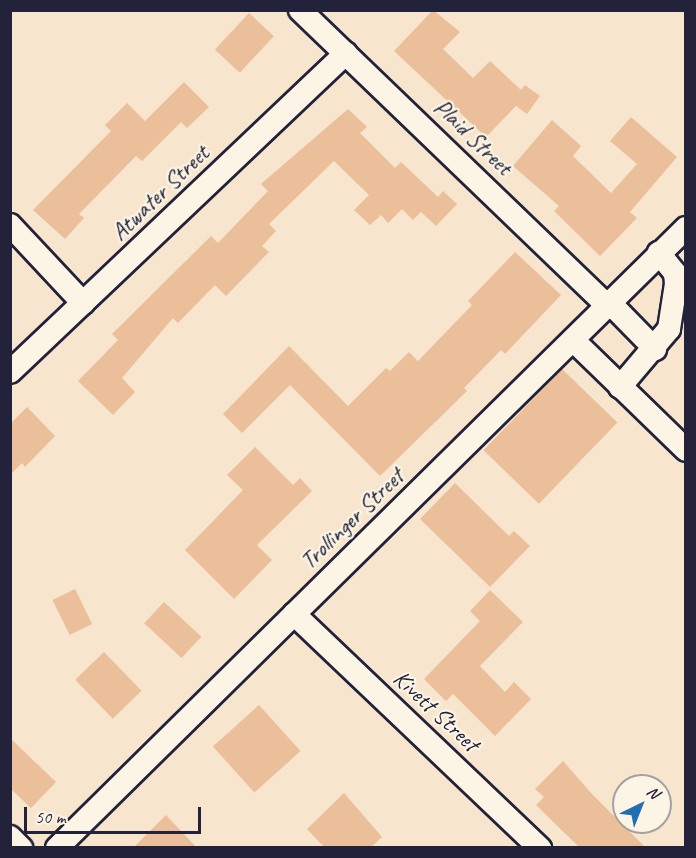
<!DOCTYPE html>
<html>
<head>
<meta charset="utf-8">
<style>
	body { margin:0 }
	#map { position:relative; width:696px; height:858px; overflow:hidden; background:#f7e5ce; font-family:Caveat,sans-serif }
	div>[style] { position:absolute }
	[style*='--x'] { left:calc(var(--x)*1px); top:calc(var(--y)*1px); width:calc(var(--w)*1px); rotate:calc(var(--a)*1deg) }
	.building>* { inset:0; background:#eabf9a; transform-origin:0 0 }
	.roads { filter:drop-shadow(2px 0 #22223b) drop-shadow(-2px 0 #22223b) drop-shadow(0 2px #22223b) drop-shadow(0 -2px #22223b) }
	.minor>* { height:22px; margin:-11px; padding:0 11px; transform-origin:11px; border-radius:11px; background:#fcf5e5 }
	span { translate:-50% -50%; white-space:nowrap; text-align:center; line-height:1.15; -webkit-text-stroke:4.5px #fcf5e5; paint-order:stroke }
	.street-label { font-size:24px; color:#22223b }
	.frame { position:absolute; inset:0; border:12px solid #22223b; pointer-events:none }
	.north { position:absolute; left:612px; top:774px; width:60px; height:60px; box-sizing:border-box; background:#fcf5e5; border:2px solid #a5a1a1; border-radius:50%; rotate:43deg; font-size:16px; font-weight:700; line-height:24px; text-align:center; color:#22223b }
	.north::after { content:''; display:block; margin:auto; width:21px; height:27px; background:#1f6fb2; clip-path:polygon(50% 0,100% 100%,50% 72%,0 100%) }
	.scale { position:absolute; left:24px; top:807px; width:177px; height:27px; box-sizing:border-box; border:3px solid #22223b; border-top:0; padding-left:8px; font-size:18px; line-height:21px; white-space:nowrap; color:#22223b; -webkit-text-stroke:4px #fcf5e5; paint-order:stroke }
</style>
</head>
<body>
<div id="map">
	<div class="building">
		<i style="clip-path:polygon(433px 10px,460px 32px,443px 49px,473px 78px,490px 61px,521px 90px,525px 85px,540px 96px,527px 114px,516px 106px,486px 137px,394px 51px)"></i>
		<i style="left:249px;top:13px;width:34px;height:50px;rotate:43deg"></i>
		<i style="clip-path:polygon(184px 82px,209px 107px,187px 128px,181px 122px,142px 161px,136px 156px,79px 214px,84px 218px,65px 239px,33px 210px,111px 131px,105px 125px,127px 103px,145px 121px)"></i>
		<i style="clip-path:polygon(348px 109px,367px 127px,360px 133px,395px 168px,401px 162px,438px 197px,443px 191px,457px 204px,436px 226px,421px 212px,413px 220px,402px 209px,388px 223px,381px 215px,370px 225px,354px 210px,369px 195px,334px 161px,269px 224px,276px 231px,262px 246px,269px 252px,226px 296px,215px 285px,178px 323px,173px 318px,122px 378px,135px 392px,113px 415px,78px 381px,118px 340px,112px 334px,211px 236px,218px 243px,268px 191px,261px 184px)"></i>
		<i style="clip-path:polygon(631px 117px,677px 157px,630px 212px,637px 218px,600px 256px,554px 211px,559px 206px,513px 166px,552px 120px,581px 146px,573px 156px,611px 193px,637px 164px,610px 141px)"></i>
		<i style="clip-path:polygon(515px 252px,561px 295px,505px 354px,501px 350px,464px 388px,467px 391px,380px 476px,290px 385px,242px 433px,223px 414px,289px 346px,348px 406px,386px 368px,390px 371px,409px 352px,418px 361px,472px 305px,468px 301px)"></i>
		<i style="left:562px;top:369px;width:77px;height:113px;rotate:44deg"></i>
		<i style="clip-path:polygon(27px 407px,55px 436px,25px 467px,22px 463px,10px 475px,10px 424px)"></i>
		<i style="clip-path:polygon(255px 447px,293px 485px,300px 478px,312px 491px,257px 545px,272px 560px,234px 599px,185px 550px,243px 490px,227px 475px)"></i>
		<i style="clip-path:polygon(455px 483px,509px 536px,514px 531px,530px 546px,490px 587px,420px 519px)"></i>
		<i style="left:75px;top:589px;width:39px;height:25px;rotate:64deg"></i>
		<i style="clip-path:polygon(490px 590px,523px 622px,480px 666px,505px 692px,514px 682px,531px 699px,495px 736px,453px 694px,446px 701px,424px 679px,480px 621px,470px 611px)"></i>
		<i style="left:164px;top:602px;width:51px;height:29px;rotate:43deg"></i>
		<i style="left:104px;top:652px;width:54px;height:40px;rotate:46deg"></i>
		<i style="left:259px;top:705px;width:62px;height:62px;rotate:48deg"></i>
		<i style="clip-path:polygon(10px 738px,56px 782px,31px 808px,10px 788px)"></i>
		<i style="clip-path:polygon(563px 761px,592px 794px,646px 848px,580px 848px,536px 805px,544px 797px,535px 789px)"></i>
		<i style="clip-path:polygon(344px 793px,382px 837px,370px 848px,325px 848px,307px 829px)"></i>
		<i style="clip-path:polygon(166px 815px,197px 848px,133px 848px)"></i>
	</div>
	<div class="roads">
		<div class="minor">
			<i style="--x:300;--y:10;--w:424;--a:43.9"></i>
			<i style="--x:10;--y:225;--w:107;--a:46.9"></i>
			<i style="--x:609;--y:302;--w:66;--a:45.6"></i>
			<i style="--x:573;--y:340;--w:158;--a:44.2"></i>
			<i style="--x:10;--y:372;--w:463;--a:-43.5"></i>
			<i style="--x:620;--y:387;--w:76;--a:-49.8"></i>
			<i style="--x:669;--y:329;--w:46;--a:-81.2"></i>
			<i style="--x:676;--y:284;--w:11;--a:-95"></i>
			<i style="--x:675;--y:273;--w:26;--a:-129"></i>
			<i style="--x:294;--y:614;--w:340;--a:43.6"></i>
			<i style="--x:10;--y:837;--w:16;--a:45"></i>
			<i style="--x:57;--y:848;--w:883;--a:-44.59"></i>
		</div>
	</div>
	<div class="street-label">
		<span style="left:473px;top:137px;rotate:44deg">Plaid Street</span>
		<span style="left:160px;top:193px;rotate:-44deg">Atwater Street</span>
		<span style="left:352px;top:519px;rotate:-44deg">Trollinger Street</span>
		<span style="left:436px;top:711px;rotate:43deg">Kivett Street</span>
	</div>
	<div class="frame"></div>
	<div class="north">N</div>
	<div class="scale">50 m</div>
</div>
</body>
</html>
